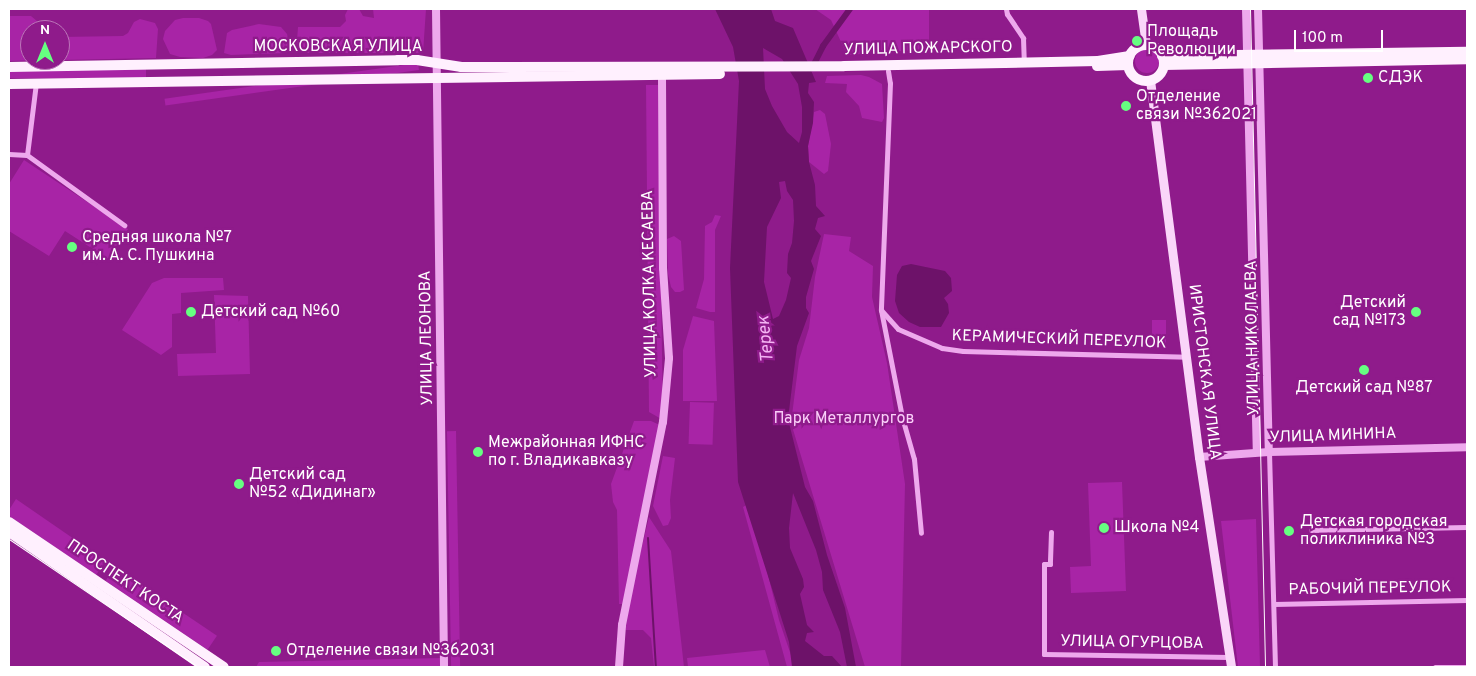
<!DOCTYPE html>
<html>
<head>
<meta charset="utf-8">
<style>
	body { margin:0 }
	#map { position:relative; width:1476px; height:676px; overflow:hidden; background:#8f1b8b; font-family:Overpass,sans-serif }
	div>[style] { position:absolute }
	[style*='--x'] { left:calc(var(--x)*1px); top:calc(var(--y)*1px); width:calc(var(--w)*1px); rotate:calc(var(--a)*1deg) }
	.green>* { inset:0; background:#a824a6; transform-origin:0 0 }
	.round { border-radius:50% }
	.water>* { inset:0; background:#6d1269 }
	.stream>* { height:2px; margin:-1px; padding:0 1px; transform-origin:1px; border-radius:1px; background:#6d1269 }
	.canal>* { height:6px; margin:-3px; padding:0 3px; transform-origin:3px; border-radius:3px; background:#6d1269 }
	.minor>* { height:5px; margin:-2.5px; padding:0 2.5px; transform-origin:2.5px; border-radius:2.5px; background:#eea9ed }
	.tertiary>* { height:8px; margin:-4px; padding:0 4px; transform-origin:4px; border-radius:4px; background:#eea9ed }
	.secondary>* { height:9px; margin:-4.5px; padding:0 4.5px; transform-origin:4.5px; border-radius:4.5px; background:#fad6f9 }
	.primary>* { height:10px; margin:-5px; padding:0 5px; transform-origin:5px; border-radius:5px; background:#fff0fe }
	.primary>.ring { margin:-5px; padding:0; box-sizing:content-box; background:none; border:10px solid #fff0fe; border-radius:50% }
	.tram>* { height:1px; margin:-0.5px; padding:0 0.5px; transform-origin:0.5px; border-radius:0.5px; background:#fff }
	.dots>* { width:14px; height:14px; translate:-50% -50%; box-sizing:border-box; border:2px solid #8f1b8b; border-radius:50% }
	span { translate:-50% -50%; white-space:nowrap; text-align:center; line-height:1.15; -webkit-text-stroke:4.5px #8f1b8b; paint-order:stroke }
	.poi-label { font-size:16px; color:#fff }
	.left { translate:0 -50%; text-align:left }
	.right { translate:-100% -50%; text-align:right }
	.street-label { font-size:16px; color:#fff }
	.park-label { font-size:16px; color:#facff9 }
	.water-label { font-size:18px; color:#f5b5f4; font-style:italic }
	.frame { position:absolute; inset:0; border:10px solid #fff; pointer-events:none }
	.north { position:absolute; left:20px; top:20px; width:50px; height:50px; box-sizing:border-box; background:#8f1b8b; border:1px solid #bc76b9; border-radius:50%; rotate:0deg; font-size:14px; font-weight:700; line-height:20px; text-align:center; color:#fff }
	.north::after { content:''; display:block; margin:auto; width:18px; height:22px; background:#66ff81; clip-path:polygon(50% 0,100% 100%,50% 72%,0 100%) }
	.scale { position:absolute; left:1294px; top:30px; width:89px; height:22px; box-sizing:border-box; border:2px solid #fff; border-top:0; padding-left:6px; font-size:15px; line-height:18px; white-space:nowrap; color:#fff; -webkit-text-stroke:4px #8f1b8b; paint-order:stroke }
</style>
</head>
<body>
<div id="map">
	<div class="green">
		<i style="clip-path:polygon(348px 9px,359px 9px,363px 16px,374px 18px,373px 9px,426px 9px,423px 53px,296px 53px,298px 27px,340px 27px,346px 21px,345px 15px)"></i>
		<i style="clip-path:polygon(815px 9px,929px 9px,929px 49px,847px 55px,831px 20px)"></i>
		<i style="clip-path:polygon(9px 16px,31px 16px,44px 27px,46px 30px,30px 30px,30px 60px,49px 60px,9px 61px)"></i>
		<i style="clip-path:polygon(183px 18px,199px 18px,208px 21px,211px 24px,217px 50px,212px 55px,203px 58px,180px 57px,170px 54px,163px 39px,165px 31px,175px 20px)"></i>
		<i style="clip-path:polygon(140px 19px,155px 23px,158px 29px,156px 58px,60px 60px,60px 37px,123px 36px,128px 33px,134px 22px)"></i>
		<i style="clip-path:polygon(259px 24px,281px 27px,287px 34px,289px 43px,286px 53px,231px 55px,224px 53px,227px 33px,232px 30px)"></i>
		<i class="round" style="left:1135px;top:49px;width:24px;height:24px"></i>
		<i style="left:418px;top:63px;width:7px;height:256px;rotate:82deg"></i>
		<i style="left:146px;top:67px;width:11px;height:137px;rotate:90deg"></i>
		<i style="clip-path:polygon(861px 75px,869px 77px,882px 84px,884px 118px,882px 122px,862px 118px,859px 106px,846px 92px,847px 84px,825px 83px,827px 76px)"></i>
		<i style="clip-path:polygon(646px 85px,658px 85px,663px 420px,649px 412px)"></i>
		<i style="clip-path:polygon(820px 110px,825px 114px,831px 144px,828px 171px,824px 174px,809px 162px,808px 146px,814px 112px)"></i>
		<i style="clip-path:polygon(24px 160px,128px 229px,110px 260px,65px 231px,49px 256px,9px 231px,9px 184px)"></i>
		<i style="clip-path:polygon(715px 215px,721px 216px,715px 230px,715px 312px,710px 312px,696px 308px,704px 279px,705px 226px,712px 222px)"></i>
		<i style="clip-path:polygon(824px 234px,851px 237px,849px 251px,873px 266px,872px 297px,887px 363px,905px 484px,901px 667px,865px 667px,791px 423px,799px 360px,809px 328px,815px 277px)"></i>
		<i style="clip-path:polygon(674px 236px,681px 241px,684px 290px,680px 292px,675px 292px,671px 287px,668px 274px,667px 239px)"></i>
		<i style="clip-path:polygon(164px 278px,223px 278px,224px 290px,181px 293px,181px 313px,172px 314px,172px 347px,161px 355px,122px 330px,152px 283px)"></i>
		<i style="clip-path:polygon(214px 295px,248px 296px,250px 374px,178px 376px,177px 354px,216px 353px)"></i>
		<i style="clip-path:polygon(693px 316px,714px 321px,717px 401px,683px 401px,683px 350px)"></i>
		<i style="left:1152px;top:320px;width:14px;height:27px"></i>
		<i style="left:690px;top:402px;width:24px;height:42px;rotate:2deg"></i>
		<i style="clip-path:polygon(634px 421px,651px 421px,662px 426px,623px 604px,619px 604px,617px 510px,613px 502px,611px 484px)"></i>
		<i style="left:456px;top:431px;width:236px;height:9px;rotate:89deg"></i>
		<i style="clip-path:polygon(663px 456px,675px 458px,670px 500px,671px 518px,668px 525px,663px 526px,653px 506px)"></i>
		<i style="clip-path:polygon(1122px 482px,1126px 591px,1071px 593px,1070px 567px,1091px 566px,1088px 483px)"></i>
		<i style="clip-path:polygon(16px 499px,106px 561px,96px 575px,9px 516px,9px 510px)"></i>
		<i style="clip-path:polygon(748px 504px,752px 509px,779px 620px,795px 667px,787px 667px,743px 507px)"></i>
		<i style="clip-path:polygon(649px 517px,671px 551px,684px 667px,654px 667px,651px 638px,643px 630px,622px 630px)"></i>
		<i style="clip-path:polygon(1256px 519px,1260px 667px,1238px 667px,1221px 521px)"></i>
		<i style="left:115px;top:567px;width:123px;height:17px;rotate:34deg"></i>
		<i style="clip-path:polygon(765px 650px,770px 667px,688px 667px,687px 658px)"></i>
		<i style="clip-path:polygon(442px 658px,442px 667px,256px 667px,259px 662px)"></i>
	</div>
	<div class="water">
		<i style="clip-path:polygon(evenodd,715px 9px,771px 9px,775px 21px,793px 28px,816px 82px,809px 83px,808px 93px,814px 102px,813px 123px,808px 146px,809px 162px,815px 185px,816px 206px,825px 216px,818px 218px,815px 229px,821px 236px,811px 261px,814px 269px,806px 297px,806px 308px,809px 313px,797px 346px,788px 419px,805px 487px,813px 501px,827px 555px,845px 608px,856px 667px,847px 667px,840px 632px,823px 590px,822px 572px,816px 550px,793px 493px,789px 528px,790px 548px,803px 579px,804px 587px,800px 594px,807px 625px,814px 632px,807px 633px,805px 641px,824px 656px,832px 656px,842px 667px,792px 667px,789px 642px,738px 482px,730px 268px,739px 81px,733px 47px,715px 9px,763px 48px,782px 59px,798px 84px,802px 107px,802px 132px,799px 143px,787px 132px,772px 106px,765px 89px,763px 48px,715px 9px,785px 181px,787px 191px,793px 200px,794px 221px,792px 243px,788px 254px,787px 273px,791px 278px,786px 300px,779px 316px,773px 319px,764px 282px,767px 227px,781px 198px,779px 182px,785px 181px)"></i>
		<i style="clip-path:polygon(911px 264px,945px 271px,951px 278px,952px 291px,944px 298px,948px 304px,949px 313px,941px 327px,920px 327px,909px 322px,899px 313px,895px 301px,897px 275px,902px 266px)"></i>
	</div>
	<div class="stream">
		<i style="--x:648;--y:538;--w:129;--a:86.5"></i>
	</div>
	<div class="canal">
		<i style="--x:812;--y:68;--w:25;--a:-63"></i>
		<i style="--x:823;--y:46;--w:46;--a:-53.9"></i>
	</div>
	<div class="minor">
		<i style="--x:1006;--y:9;--w:5;--a:79"></i>
		<i style="--x:1007;--y:14;--w:29;--a:56"></i>
		<i style="--x:1023;--y:38;--w:24;--a:88"></i>
		<i style="--x:888;--y:71;--w:12;--a:81"></i>
		<i style="--x:890;--y:83;--w:227;--a:92.3"></i>
		<i style="--x:881;--y:310;--w:25;--a:48"></i>
		<i style="--x:898;--y:329;--w:48;--a:23.4"></i>
		<i style="--x:942;--y:348;--w:21;--a:8"></i>
		<i style="--x:963;--y:351;--w:224;--a:1.5"></i>
		<i style="--x:9;--y:154;--w:18;--a:3"></i>
		<i style="--x:27;--y:155;--w:73;--a:-82.9"></i>
		<i style="--x:27;--y:155;--w:120;--a:35.8"></i>
		<i style="--x:881;--y:310;--w:109;--a:78.9"></i>
		<i style="--x:902;--y:417;--w:44;--a:74.1"></i>
		<i style="--x:914;--y:459;--w:74;--a:84.6"></i>
		<i style="--x:1269;--y:452;--w:215;--a:88.4"></i>
		<i style="--x:1311;--y:530;--w:156;--a:-1.1"></i>
		<i style="--x:1051;--y:532;--w:32;--a:92"></i>
		<i style="--x:1050;--y:564;--w:6;--a:180"></i>
		<i style="--x:1044;--y:564;--w:90;--a:90"></i>
		<i style="--x:1044;--y:654;--w:185;--a:0.9"></i>
		<i style="--x:1274;--y:604;--w:193;--a:-1.2"></i>
		<i style="--x:1435;--y:667;--w:32;--a:0"></i>
	</div>
	<div class="tertiary">
		<i style="--x:436;--y:9;--w:658;--a:89.3"></i>
		<i style="--x:1246;--y:9;--w:443;--a:88.6"></i>
		<i style="--x:1258;--y:9;--w:443;--a:88.6"></i>
		<i style="--x:1199;--y:457;--w:70;--a:-4.1"></i>
		<i style="--x:1269;--y:452;--w:198;--a:-1.4"></i>
		<i style="--x:619;--y:667;--w:42;--a:-85.9"></i>
		<i style="--x:622;--y:625;--w:207;--a:-78.6"></i>
		<i style="--x:663;--y:422;--w:64;--a:-84.6"></i>
		<i style="--x:669;--y:358;--w:90;--a:-93.8"></i>
		<i style="--x:663;--y:268;--w:193;--a:-90.3"></i>
	</div>
	<div class="secondary">
		<i style="--x:1141;--y:9;--w:36;--a:82"></i>
		<i style="--x:1150;--y:80;--w:380;--a:82.6"></i>
		<i style="--x:1199;--y:457;--w:212;--a:81.3"></i>
	</div>
	<div class="primary">
		<i class="ring" style="left:1128px;top:45px;width:26px;height:26px"></i>
		<i style="--x:1162;--y:56;--w:305;--a:-0.8"></i>
		<i style="--x:1164;--y:65;--w:303;--a:-1.1"></i>
		<i style="--x:1097;--y:66;--w:31;--a:-2"></i>
		<i style="--x:9;--y:67;--w:389;--a:-1"></i>
		<i style="--x:398;--y:60;--w:19;--a:0"></i>
		<i style="--x:417;--y:60;--w:45;--a:9"></i>
		<i style="--x:461;--y:67;--w:383;--a:-0.1"></i>
		<i style="--x:844;--y:66;--w:254;--a:-1.1"></i>
		<i style="--x:1098;--y:61;--w:32;--a:-9"></i>
		<i style="--x:9;--y:84;--w:711;--a:-0.81"></i>
		<i style="--x:9;--y:522;--w:259;--a:34"></i>
		<i style="--x:9;--y:532;--w:238;--a:34.6"></i>
	</div>
	<div class="tram">
		<i style="--x:1250;--y:9;--w:658;--a:88.69"></i>
		<i style="--x:9;--y:539;--w:228;--a:34.1"></i>
	</div>
	<div class="dots">
		<i style="left:1137px;top:41px;background:#66ff81"></i>
		<i style="left:1368px;top:78px;background:#66ff81"></i>
		<i style="left:1126px;top:106px;background:#66ff81"></i>
		<i style="left:72px;top:247px;background:#66ff81"></i>
		<i style="left:191px;top:312px;background:#66ff81"></i>
		<i style="left:1416px;top:312px;background:#66ff81"></i>
		<i style="left:1364px;top:370px;background:#66ff81"></i>
		<i style="left:478px;top:452px;background:#66ff81"></i>
		<i style="left:239px;top:484px;background:#66ff81"></i>
		<i style="left:1104px;top:528px;background:#66ff81"></i>
		<i style="left:1289px;top:531px;background:#66ff81"></i>
		<i style="left:276px;top:651px;background:#66ff81"></i>
	</div>
	<div class="poi-label">
		<span class="left" style="left:1147px;top:41px">Площадь<br>Революции</span>
		<span class="left" style="left:1378px;top:78px">СДЭК</span>
		<span class="left" style="left:1136px;top:106px">Отделение<br>связи №362021</span>
		<span class="left" style="left:82px;top:247px">Средняя школа №7<br>им. А. С. Пушкина</span>
		<span class="right" style="left:1406px;top:312px">Детский<br>сад №173</span>
		<span class="left" style="left:201px;top:312px">Детский сад №60</span>
		<span style="left:1364px;top:388px">Детский сад №87</span>
		<span class="left" style="left:488px;top:452px">Межрайонная ИФНС<br>по г. Владикавказу</span>
		<span class="left" style="left:249px;top:484px">Детский сад<br>№52 «Дидинаг»</span>
		<span class="left" style="left:1300px;top:531px">Детская городская<br>поликлиника №3</span>
		<span class="left" style="left:1114px;top:528px">Школа №4</span>
		<span class="left" style="left:286px;top:651px">Отделение связи №362031</span>
	</div>
	<div class="street-label">
		<span style="left:338px;top:47px">МОСКОВСКАЯ УЛИЦА</span>
		<span style="left:928px;top:49px;rotate:-1deg">УЛИЦА ПОЖАРСКОГО</span>
		<span style="left:650px;top:284px;rotate:-91deg">УЛИЦА КОЛКА КЕСАЕВА</span>
		<span style="left:427px;top:338px;rotate:-91deg">УЛИЦА ЛЕОНОВА</span>
		<span style="left:1253px;top:338px;rotate:-91deg">УЛИЦА НИКОЛАЕВА</span>
		<span style="left:1059px;top:340px;rotate:2deg">КЕРАМИЧЕСКИЙ ПЕРЕУЛОК</span>
		<span style="left:1204px;top:372px;rotate:83deg">ИРИСТОНСКАЯ УЛИЦА</span>
		<span style="left:1333px;top:436px;rotate:-2deg">УЛИЦА МИНИНА</span>
		<span style="left:125px;top:582px;rotate:34deg">ПРОСПЕКТ КОСТА</span>
		<span style="left:1370px;top:589px;rotate:-1deg">РАБОЧИЙ ПЕРЕУЛОК</span>
		<span style="left:1132px;top:643px;rotate:1deg">УЛИЦА ОГУРЦОВА</span>
	</div>
	<div class="park-label">
		<span style="left:844px;top:419px">Парк Металлургов</span>
	</div>
	<div class="water-label">
		<span style="left:767px;top:339px;rotate:-96deg">Терек</span>
	</div>
	<div class="frame"></div>
	<div class="north">N</div>
	<div class="scale">100 m</div>
</div>
</body>
</html>
